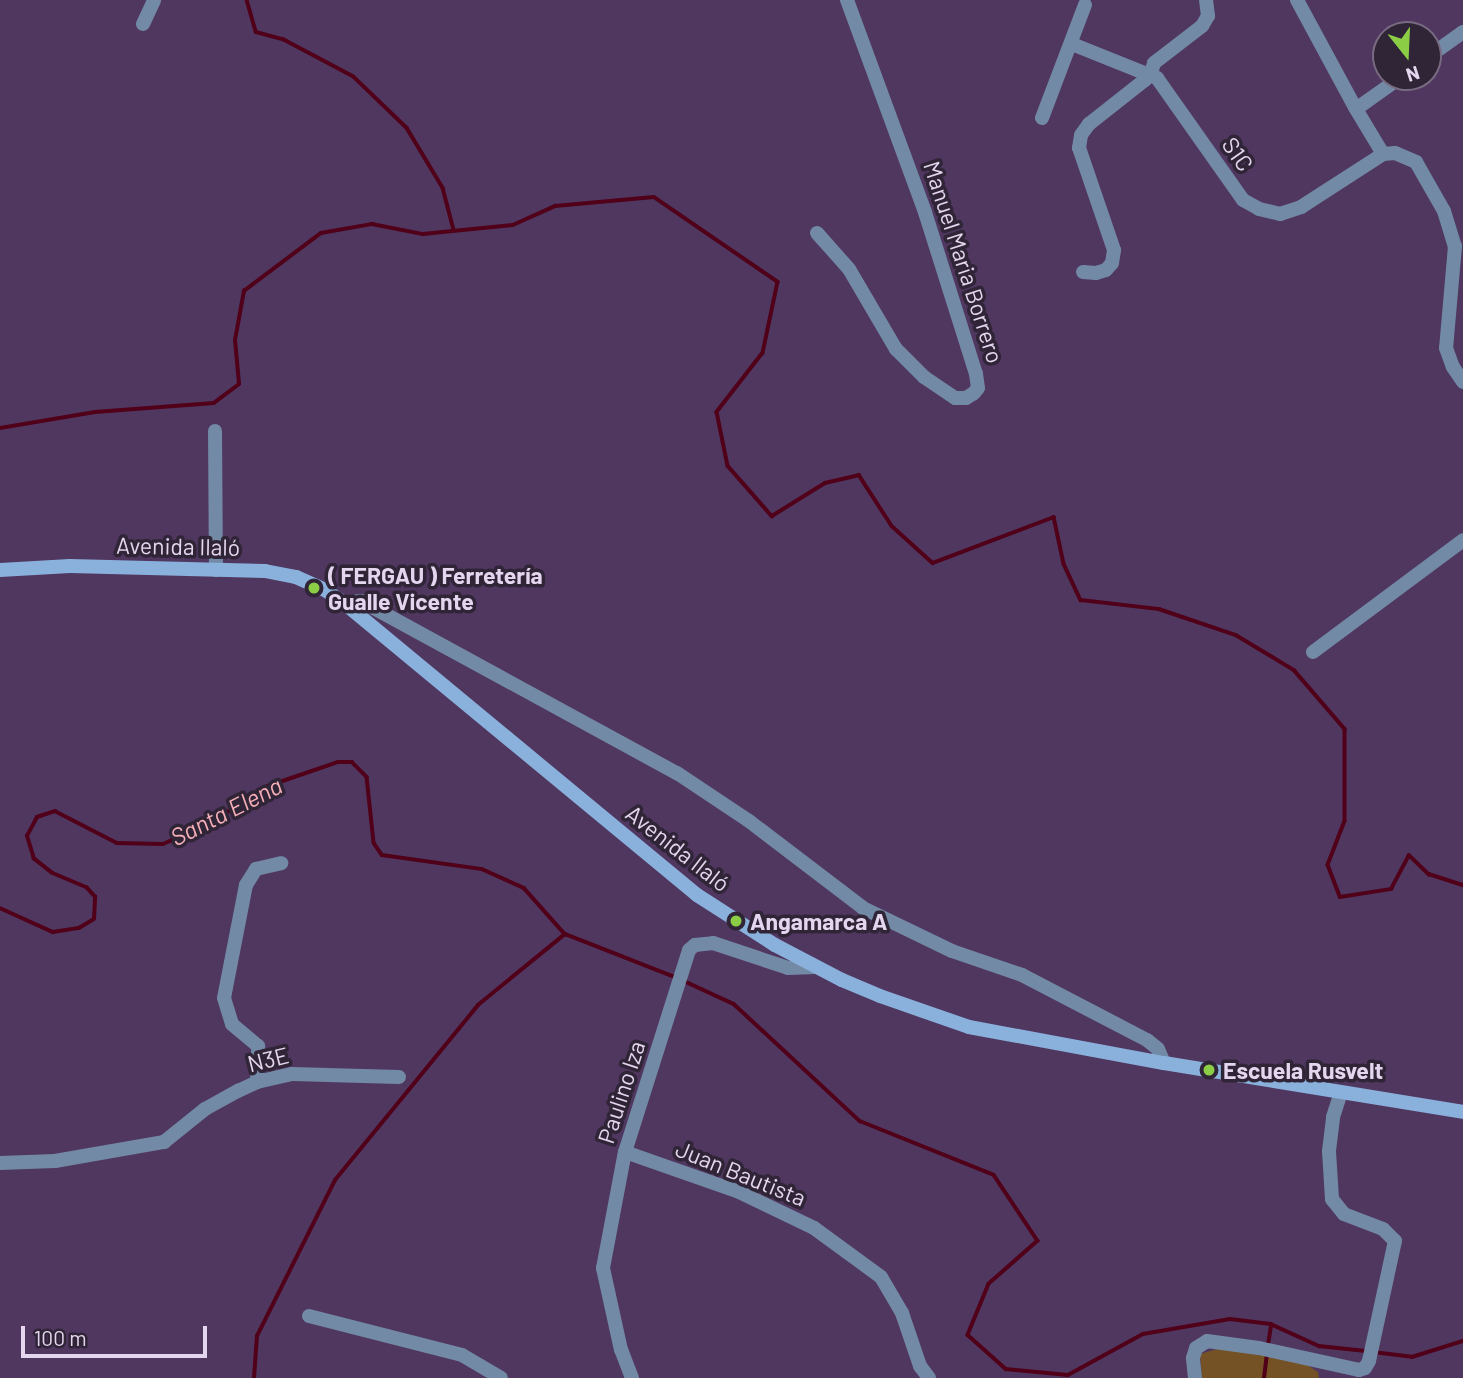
<!DOCTYPE html>
<html>
<head>
<meta charset="utf-8">
<style>
	body { margin:0 }
	#map { position:relative; width:1463px; height:1378px; overflow:hidden; background:#503760; font-family:Barlow,sans-serif }
	div>[style] { position:absolute }
	[style*='--x'] { left:calc(var(--x)*1px); top:calc(var(--y)*1px); width:calc(var(--w)*1px); rotate:calc(var(--a)*1deg) }
	.green>* { inset:0; background:#745225 }
	.stream>* { height:3.5px; margin:-1.75px; padding:0 1.75px; transform-origin:1.75px; border-radius:1.75px; background:#500019 }
	.minor>* { height:14px; margin:-7px; padding:0 7px; transform-origin:7px; border-radius:7px; background:#728aa5 }
	.secondary>* { height:14px; margin:-7px; padding:0 7px; transform-origin:7px; border-radius:7px; background:#8ab1dc }
	.dots>* { width:19px; height:19px; translate:-50% -50%; box-sizing:border-box; border:4px solid #302437; border-radius:50% }
	span { translate:-50% -50%; white-space:nowrap; text-align:center; line-height:1.15; -webkit-text-stroke:7px #302437; paint-order:stroke }
	.street-label { font-size:23px; color:#e5d6ef }
	.poi-label { font-size:23px; color:#e5d6ef; font-weight:700 }
	.left { translate:0 -50%; text-align:left }
	.water-label { font-size:24px; color:#f7b0b8; font-style:italic }
	.north { position:absolute; left:1372px; top:21px; width:70px; height:70px; box-sizing:border-box; background:#302437; border:2px solid #786b81; border-radius:50%; rotate:162deg; font-size:19px; font-weight:700; line-height:28px; text-align:center; color:#e5d6ef }
	.north::after { content:''; display:block; margin:auto; width:24px; height:32px; background:#8bce46; clip-path:polygon(50% 0,100% 100%,50% 72%,0 100%) }
	.scale { position:absolute; left:21px; top:1326px; width:186px; height:32px; box-sizing:border-box; border:4px solid #e5d6ef; border-top:0; padding-left:9px; font-size:21px; line-height:24px; white-space:nowrap; color:#e5d6ef; -webkit-text-stroke:5px #302437; paint-order:stroke }
</style>
</head>
<body>
<div id="map">
	<div class="green">
		<i style="clip-path:polygon(1238px 1343px,1286px 1351px,1318px 1372px,1319px 1378px,1202px 1378px,1200px 1354px)"></i>
	</div>
	<div class="stream">
		<i style="--x:247;--y:0;--w:33;--a:74"></i>
		<i style="--x:256;--y:32;--w:28;--a:15"></i>
		<i style="--x:283;--y:39;--w:79;--a:27.9"></i>
		<i style="--x:353;--y:76;--w:75;--a:43.9"></i>
		<i style="--x:407;--y:128;--w:70;--a:59"></i>
		<i style="--x:443;--y:188;--w:43;--a:75.3"></i>
		<i style="--x:0;--y:428;--w:96;--a:-9.6"></i>
		<i style="--x:95;--y:412;--w:119;--a:-4.3"></i>
		<i style="--x:214;--y:403;--w:31;--a:-37"></i>
		<i style="--x:239;--y:384;--w:44;--a:-95.2"></i>
		<i style="--x:235;--y:340;--w:50;--a:-79.6"></i>
		<i style="--x:244;--y:291;--w:96;--a:-37"></i>
		<i style="--x:321;--y:233;--w:52;--a:-10"></i>
		<i style="--x:372;--y:224;--w:52;--a:11.1"></i>
		<i style="--x:423;--y:234;--w:90;--a:-5.7"></i>
		<i style="--x:513;--y:225;--w:46;--a:-24.3"></i>
		<i style="--x:555;--y:206;--w:99;--a:-5.2"></i>
		<i style="--x:654;--y:197;--w:150;--a:34.4"></i>
		<i style="--x:778;--y:282;--w:73;--a:101.9"></i>
		<i style="--x:763;--y:353;--w:75;--a:127.9"></i>
		<i style="--x:717;--y:412;--w:55;--a:78.5"></i>
		<i style="--x:728;--y:466;--w:67;--a:48.7"></i>
		<i style="--x:772;--y:516;--w:62;--a:-31.9"></i>
		<i style="--x:825;--y:483;--w:35;--a:-13"></i>
		<i style="--x:859;--y:475;--w:61;--a:57.1"></i>
		<i style="--x:892;--y:526;--w:55;--a:42.1"></i>
		<i style="--x:933;--y:563;--w:129;--a:-20.8"></i>
		<i style="--x:1054;--y:517;--w:48;--a:78"></i>
		<i style="--x:1064;--y:564;--w:40;--a:65"></i>
		<i style="--x:1081;--y:600;--w:79;--a:6.6"></i>
		<i style="--x:1159;--y:609;--w:81;--a:18.7"></i>
		<i style="--x:1236;--y:635;--w:68;--a:31.1"></i>
		<i style="--x:1294;--y:670;--w:78;--a:49.2"></i>
		<i style="--x:1345;--y:729;--w:92;--a:90"></i>
		<i style="--x:1345;--y:821;--w:47;--a:111.1"></i>
		<i style="--x:1328;--y:865;--w:34;--a:69"></i>
		<i style="--x:1340;--y:897;--w:52;--a:-8.9"></i>
		<i style="--x:1391;--y:889;--w:38;--a:-62"></i>
		<i style="--x:1409;--y:855;--w:28;--a:44"></i>
		<i style="--x:1429;--y:874;--w:36;--a:18"></i>
		<i style="--x:0;--y:908;--w:58;--a:24.4"></i>
		<i style="--x:53;--y:932;--w:26;--a:-9"></i>
		<i style="--x:79;--y:928;--w:17;--a:-31"></i>
		<i style="--x:94;--y:919;--w:22;--a:-87"></i>
		<i style="--x:95;--y:897;--w:12;--a:-132"></i>
		<i style="--x:87;--y:888;--w:38;--a:-157"></i>
		<i style="--x:52;--y:873;--w:23;--a:-142"></i>
		<i style="--x:34;--y:859;--w:24;--a:-107"></i>
		<i style="--x:27;--y:836;--w:21;--a:-62"></i>
		<i style="--x:37;--y:817;--w:19;--a:-18"></i>
		<i style="--x:55;--y:811;--w:70;--a:27.3"></i>
		<i style="--x:117;--y:843;--w:46;--a:1.2"></i>
		<i style="--x:163;--y:844;--w:48;--a:-23.4"></i>
		<i style="--x:207;--y:825;--w:72;--a:-32.6"></i>
		<i style="--x:268;--y:786;--w:74;--a:-18.9"></i>
		<i style="--x:338;--y:762;--w:14;--a:0"></i>
		<i style="--x:352;--y:762;--w:21;--a:45"></i>
		<i style="--x:367;--y:777;--w:66;--a:83.9"></i>
		<i style="--x:374;--y:843;--w:14;--a:56"></i>
		<i style="--x:382;--y:855;--w:101;--a:8"></i>
		<i style="--x:482;--y:869;--w:46;--a:24.3"></i>
		<i style="--x:524;--y:888;--w:62;--a:48.3"></i>
		<i style="--x:565;--y:934;--w:118;--a:21.4"></i>
		<i style="--x:682;--y:980;--w:57;--a:24.8"></i>
		<i style="--x:734;--y:1004;--w:172;--a:42.9"></i>
		<i style="--x:860;--y:1121;--w:144;--a:21.9"></i>
		<i style="--x:994;--y:1175;--w:79;--a:56.3"></i>
		<i style="--x:1038;--y:1241;--w:65;--a:138.7"></i>
		<i style="--x:989;--y:1284;--w:55;--a:112.4"></i>
		<i style="--x:968;--y:1335;--w:51;--a:41.8"></i>
		<i style="--x:1006;--y:1369;--w:62;--a:5.5"></i>
		<i style="--x:1068;--y:1375;--w:85;--a:-28.7"></i>
		<i style="--x:1143;--y:1334;--w:88;--a:-9.8"></i>
		<i style="--x:1230;--y:1319;--w:41;--a:7"></i>
		<i style="--x:1271;--y:1324;--w:53;--a:24.6"></i>
		<i style="--x:1319;--y:1346;--w:47;--a:6.1"></i>
		<i style="--x:1268;--y:1345;--w:20;--a:-81"></i>
		<i style="--x:1373;--y:1352;--w:39;--a:7"></i>
		<i style="--x:1412;--y:1357;--w:53;--a:-17.4"></i>
		<i style="--x:254;--y:1378;--w:42;--a:-85.9"></i>
		<i style="--x:257;--y:1336;--w:174;--a:-63.4"></i>
		<i style="--x:335;--y:1180;--w:226;--a:-50.7"></i>
		<i style="--x:478;--y:1005;--w:112;--a:-39.2"></i>
		<i style="--x:1264;--y:1378;--w:26;--a:-83"></i>
	</div>
	<div class="minor">
		<i style="--x:1297;--y:0;--w:124;--a:61.6"></i>
		<i style="--x:143;--y:24;--w:26;--a:-65"></i>
		<i style="--x:1072;--y:44;--w:92;--a:21.8"></i>
		<i style="--x:1157;--y:78;--w:149;--a:54.8"></i>
		<i style="--x:1243;--y:200;--w:18;--a:29"></i>
		<i style="--x:1259;--y:209;--w:22;--a:13"></i>
		<i style="--x:1280;--y:214;--w:22;--a:-18"></i>
		<i style="--x:1301;--y:207;--w:98;--a:-32.9"></i>
		<i style="--x:1383;--y:154;--w:12;--a:-5"></i>
		<i style="--x:1395;--y:153;--w:23;--a:23"></i>
		<i style="--x:1416;--y:162;--w:56;--a:60.3"></i>
		<i style="--x:1444;--y:211;--w:37;--a:73"></i>
		<i style="--x:1455;--y:246;--w:102;--a:95"></i>
		<i style="--x:1446;--y:348;--w:20;--a:70"></i>
		<i style="--x:1453;--y:367;--w:18;--a:56"></i>
		<i style="--x:1428;--y:57;--w:43;--a:-35.5"></i>
		<i style="--x:1042;--y:118;--w:121;--a:-69.2"></i>
		<i style="--x:1383;--y:154;--w:52;--a:-121"></i>
		<i style="--x:1356;--y:109;--w:55;--a:-35.4"></i>
		<i style="--x:817;--y:233;--w:48;--a:48.4"></i>
		<i style="--x:849;--y:269;--w:93;--a:59.6"></i>
		<i style="--x:896;--y:349;--w:40;--a:45"></i>
		<i style="--x:924;--y:377;--w:37;--a:34"></i>
		<i style="--x:955;--y:398;--w:11;--a:0"></i>
		<i style="--x:966;--y:398;--w:9;--a:-32"></i>
		<i style="--x:974;--y:393;--w:6;--a:-51"></i>
		<i style="--x:978;--y:388;--w:14;--a:-98"></i>
		<i style="--x:976;--y:374;--w:170;--a:-107.5"></i>
		<i style="--x:925;--y:212;--w:226;--a:-110.2"></i>
		<i style="--x:1083;--y:272;--w:13;--a:4"></i>
		<i style="--x:1096;--y:273;--w:10;--a:-17"></i>
		<i style="--x:1106;--y:270;--w:9;--a:-49"></i>
		<i style="--x:1112;--y:263;--w:13;--a:-81"></i>
		<i style="--x:1114;--y:250;--w:108;--a:-108.9"></i>
		<i style="--x:1079;--y:148;--w:13;--a:-81"></i>
		<i style="--x:1081;--y:135;--w:14;--a:-54"></i>
		<i style="--x:1089;--y:124;--w:71;--a:-38.2"></i>
		<i style="--x:1145;--y:80;--w:9;--a:-49"></i>
		<i style="--x:1151;--y:73;--w:10;--a:-73"></i>
		<i style="--x:1154;--y:63;--w:61;--a:-37.6"></i>
		<i style="--x:1202;--y:26;--w:12;--a:-59"></i>
		<i style="--x:1208;--y:16;--w:16;--a:-97"></i>
		<i style="--x:215;--y:431;--w:139;--a:89.6"></i>
		<i style="--x:344;--y:603;--w:17;--a:-7"></i>
		<i style="--x:361;--y:601;--w:360;--a:28.6"></i>
		<i style="--x:677;--y:773;--w:87;--a:33.7"></i>
		<i style="--x:749;--y:821;--w:143;--a:37.3"></i>
		<i style="--x:863;--y:908;--w:99;--a:25.8"></i>
		<i style="--x:952;--y:951;--w:74;--a:18.9"></i>
		<i style="--x:1022;--y:975;--w:141;--a:27.5"></i>
		<i style="--x:1147;--y:1040;--w:14;--a:39"></i>
		<i style="--x:1158;--y:1049;--w:15;--a:67"></i>
		<i style="--x:1313;--y:652;--w:187;--a:-36.7"></i>
		<i style="--x:257;--y:1082;--w:36;--a:-88"></i>
		<i style="--x:258;--y:1046;--w:34;--a:-140"></i>
		<i style="--x:232;--y:1024;--w:27;--a:-107"></i>
		<i style="--x:224;--y:998;--w:115;--a:-79"></i>
		<i style="--x:246;--y:885;--w:19;--a:-58"></i>
		<i style="--x:256;--y:869;--w:26;--a:-13"></i>
		<i style="--x:625;--y:1152;--w:121;--a:19.3"></i>
		<i style="--x:739;--y:1192;--w:83;--a:25.6"></i>
		<i style="--x:814;--y:1228;--w:83;--a:36.2"></i>
		<i style="--x:881;--y:1277;--w:42;--a:59.7"></i>
		<i style="--x:902;--y:1313;--w:56;--a:71.2"></i>
		<i style="--x:920;--y:1366;--w:15;--a:53"></i>
		<i style="--x:0;--y:1163;--w:55;--a:-2.1"></i>
		<i style="--x:55;--y:1161;--w:111;--a:-9.9"></i>
		<i style="--x:164;--y:1142;--w:53;--a:-38.8"></i>
		<i style="--x:205;--y:1109;--w:38;--a:-29"></i>
		<i style="--x:238;--y:1091;--w:21;--a:-25"></i>
		<i style="--x:257;--y:1082;--w:36;--a:-13"></i>
		<i style="--x:292;--y:1074;--w:107;--a:1.6"></i>
		<i style="--x:309;--y:1316;--w:158;--a:14.3"></i>
		<i style="--x:462;--y:1355;--w:45;--a:30.5"></i>
		<i style="--x:632;--y:1378;--w:30;--a:-111"></i>
		<i style="--x:621;--y:1350;--w:84;--a:-102.4"></i>
		<i style="--x:603;--y:1268;--w:118;--a:-79.3"></i>
		<i style="--x:625;--y:1152;--w:212;--a:-72.4"></i>
		<i style="--x:689;--y:950;--w:8;--a:-40"></i>
		<i style="--x:695;--y:945;--w:18;--a:-6"></i>
		<i style="--x:713;--y:943;--w:79;--a:18.4"></i>
		<i style="--x:788;--y:968;--w:28;--a:-2"></i>
		<i style="--x:1195;--y:1378;--w:20;--a:-96"></i>
		<i style="--x:1193;--y:1358;--w:10;--a:-73"></i>
		<i style="--x:1196;--y:1348;--w:13;--a:-32"></i>
		<i style="--x:1207;--y:1341;--w:52;--a:7.7"></i>
		<i style="--x:1259;--y:1348;--w:102;--a:12.4"></i>
		<i style="--x:1359;--y:1370;--w:6;--a:-18"></i>
		<i style="--x:1365;--y:1368;--w:8;--a:-60"></i>
		<i style="--x:1369;--y:1361;--w:123;--a:-77.8"></i>
		<i style="--x:1395;--y:1241;--w:17;--a:-135"></i>
		<i style="--x:1383;--y:1229;--w:42;--a:-159"></i>
		<i style="--x:1344;--y:1214;--w:19;--a:-129"></i>
		<i style="--x:1332;--y:1199;--w:48;--a:-93.6"></i>
		<i style="--x:1329;--y:1151;--w:34;--a:-83"></i>
		<i style="--x:1333;--y:1117;--w:26;--a:-72"></i>
	</div>
	<div class="secondary">
		<i style="--x:0;--y:570;--w:70;--a:-3.3"></i>
		<i style="--x:70;--y:566;--w:195;--a:1.5"></i>
		<i style="--x:265;--y:571;--w:32;--a:11"></i>
		<i style="--x:296;--y:577;--w:32;--a:24"></i>
		<i style="--x:325;--y:590;--w:23;--a:34"></i>
		<i style="--x:344;--y:603;--w:458;--a:39.6"></i>
		<i style="--x:697;--y:895;--w:93;--a:32.7"></i>
		<i style="--x:775;--y:945;--w:76;--a:27.6"></i>
		<i style="--x:842;--y:980;--w:41;--a:22.8"></i>
		<i style="--x:880;--y:996;--w:94;--a:19.2"></i>
		<i style="--x:969;--y:1027;--w:198;--a:10.5"></i>
		<i style="--x:1164;--y:1063;--w:303;--a:9.3"></i>
	</div>
	<div class="dots">
		<i style="left:314px;top:588px;background:#8bce46"></i>
		<i style="left:736px;top:921px;background:#8bce46"></i>
		<i style="left:1209px;top:1070px;background:#8bce46"></i>
	</div>
	<div class="street-label">
		<span style="left:1238px;top:154px;rotate:55deg">S1C</span>
		<span style="left:964px;top:262px;rotate:72deg">Manuel Maria Borrero</span>
		<span style="left:178px;top:546px;rotate:1deg">Avenida Ilaló</span>
		<span style="left:678px;top:848px;rotate:38deg">Avenida Ilaló</span>
		<span style="left:268px;top:1059px;rotate:-14deg">N3E</span>
		<span style="left:621px;top:1092px;rotate:-72deg">Paulino Iza</span>
		<span style="left:741px;top:1173px;rotate:22deg">Juan Bautista</span>
	</div>
	<div class="poi-label">
		<span class="left" style="left:328px;top:588px">( FERGAU ) Ferretería<br>Gualle Vicente</span>
		<span class="left" style="left:750px;top:921px">Angamarca A</span>
		<span class="left" style="left:1223px;top:1070px">Escuela Rusvelt</span>
	</div>
	<div class="water-label">
		<span style="left:226px;top:811px;rotate:-27deg">Santa Elena</span>
	</div>
	<div class="north">N</div>
	<div class="scale">100 m</div>
</div>
</body>
</html>
